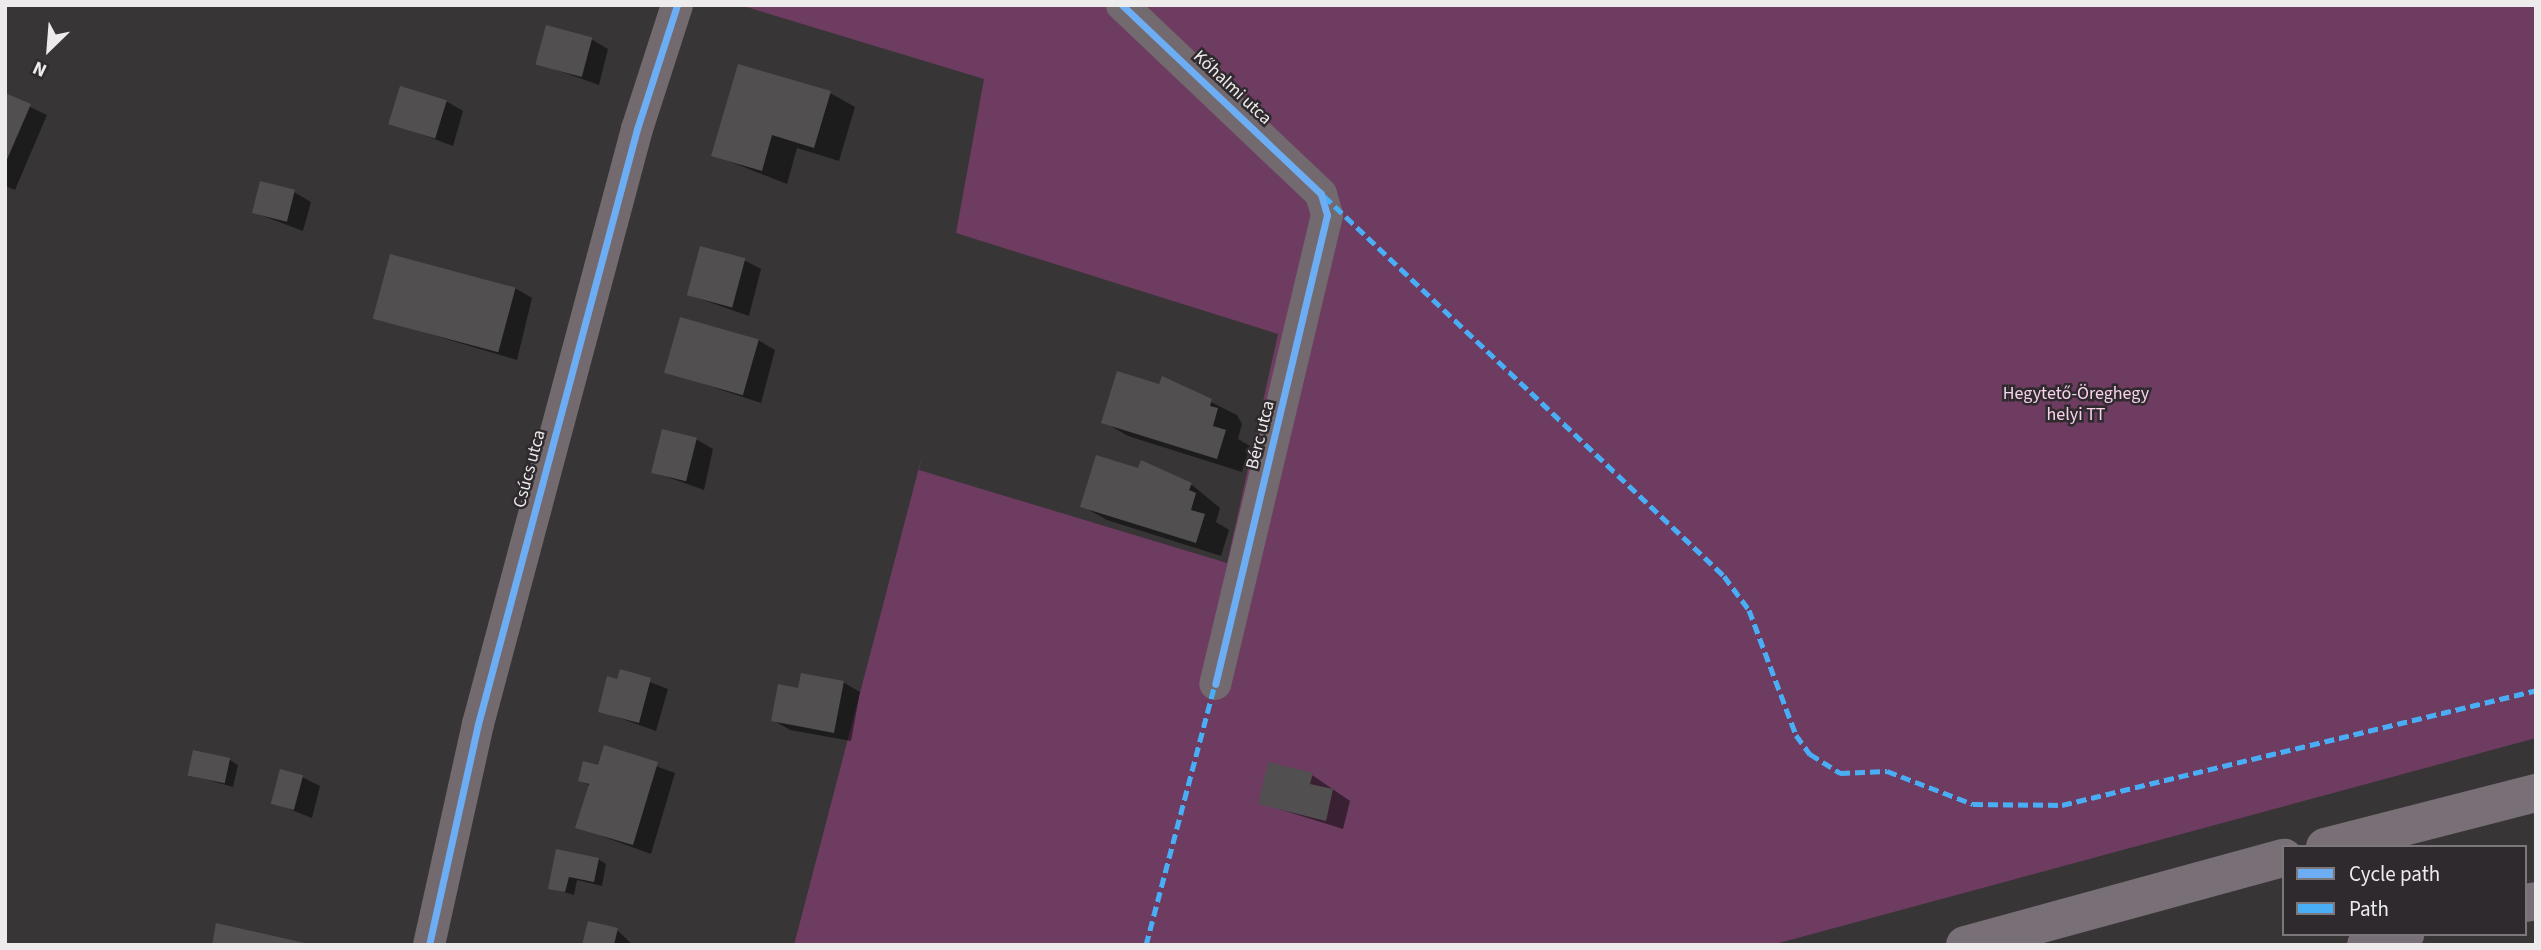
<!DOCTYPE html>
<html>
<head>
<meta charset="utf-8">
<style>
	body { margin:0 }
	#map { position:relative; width:2541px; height:950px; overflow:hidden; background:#383537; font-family:"Source Sans 3",sans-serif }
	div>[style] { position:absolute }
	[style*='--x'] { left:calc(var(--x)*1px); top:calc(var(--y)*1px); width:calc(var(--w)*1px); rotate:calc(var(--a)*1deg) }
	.green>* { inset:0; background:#6e3c61 }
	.shadow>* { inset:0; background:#0007 }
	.building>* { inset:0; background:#514f50; transform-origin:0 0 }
	.street>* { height:32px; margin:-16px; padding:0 16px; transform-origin:16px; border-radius:16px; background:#726a6f }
	.highway>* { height:38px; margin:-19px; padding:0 19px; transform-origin:19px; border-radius:19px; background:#797077 }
	.quiet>* { height:5px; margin-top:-2.5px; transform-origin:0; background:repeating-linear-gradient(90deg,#49aef6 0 10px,transparent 0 15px) }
	.cycleway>* { height:7px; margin:-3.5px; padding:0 3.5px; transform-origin:3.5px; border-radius:3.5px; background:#6dadf4 }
	span { translate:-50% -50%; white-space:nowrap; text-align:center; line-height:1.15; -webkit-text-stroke:5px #2f2a2d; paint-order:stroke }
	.street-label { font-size:18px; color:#eeebed }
	.park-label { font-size:18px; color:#f8d3ed }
	.frame { position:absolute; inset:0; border:7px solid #eeebed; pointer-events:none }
	.legend { position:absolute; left:2282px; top:845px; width:245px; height:91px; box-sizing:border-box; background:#2f2a2d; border:2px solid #7b777a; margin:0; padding:9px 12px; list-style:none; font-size:21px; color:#eeebed }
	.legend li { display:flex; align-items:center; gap:14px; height:35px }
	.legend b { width:35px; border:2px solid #7b777a }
	.north { position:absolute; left:14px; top:14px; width:70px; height:70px; -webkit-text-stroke:5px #2f2a2d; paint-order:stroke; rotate:205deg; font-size:19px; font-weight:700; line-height:28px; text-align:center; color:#eeebed }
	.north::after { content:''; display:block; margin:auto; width:24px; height:32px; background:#eeebed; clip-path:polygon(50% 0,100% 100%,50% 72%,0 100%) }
</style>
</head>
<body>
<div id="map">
	<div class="green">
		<i style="clip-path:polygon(740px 5px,2536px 5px,2536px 738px,1772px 945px,794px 945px,922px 456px,919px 470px,1227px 563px,1278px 334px,956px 233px,984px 79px)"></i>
	</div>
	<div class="shadow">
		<i style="clip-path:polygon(591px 39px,608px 49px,599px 85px,537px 63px)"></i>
		<i style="clip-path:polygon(830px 93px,855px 107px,839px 161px,797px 148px,787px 184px,713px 155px)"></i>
		<i style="clip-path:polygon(5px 95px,47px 115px,15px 190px,5px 186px)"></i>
		<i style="clip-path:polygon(446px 101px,463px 111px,453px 146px,391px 123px)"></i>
		<i style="clip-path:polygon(294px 192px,311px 202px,303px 231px,253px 212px)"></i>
		<i style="clip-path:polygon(744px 260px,761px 269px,749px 316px,689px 295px)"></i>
		<i style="clip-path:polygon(515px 288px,532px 298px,517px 360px,376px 318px)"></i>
		<i style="clip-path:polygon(758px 340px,775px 350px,761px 403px,667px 372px)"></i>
		<i style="clip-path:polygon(1163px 378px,1237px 415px,1242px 424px,1238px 439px,1250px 446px,1242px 472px,1128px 436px,1104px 422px,1160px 387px)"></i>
		<i style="clip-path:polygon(696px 439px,713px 449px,704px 490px,653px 472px)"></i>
		<i style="clip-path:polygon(1191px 484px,1220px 508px,1216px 522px,1229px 530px,1221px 556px,1107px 520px,1082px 506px)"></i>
		<i style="clip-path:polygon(621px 671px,668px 689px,656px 731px,600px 711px)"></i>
		<i style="clip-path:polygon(843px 682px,860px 692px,851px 741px,790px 730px,773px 720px,800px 691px)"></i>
		<i style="clip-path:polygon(605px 748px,675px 773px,651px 854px,577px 827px,590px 786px,580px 780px,599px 767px)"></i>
		<i style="clip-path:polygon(230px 760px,238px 765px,233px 787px,190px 775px)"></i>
		<i style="clip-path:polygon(1312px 775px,1350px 801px,1343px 829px,1260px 803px)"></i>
		<i style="clip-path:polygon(302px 777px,320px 786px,312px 818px,274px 803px)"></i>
		<i style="clip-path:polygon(598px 859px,606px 864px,602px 886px,577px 880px,574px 895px,550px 888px)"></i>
		<i style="clip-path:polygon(617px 930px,633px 945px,584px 945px)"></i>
	</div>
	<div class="building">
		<i style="left:546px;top:25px;width:48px;height:41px;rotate:15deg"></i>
		<i style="clip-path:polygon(738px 64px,831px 91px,814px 148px,772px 135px,762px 171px,711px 156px)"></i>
		<i style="left:400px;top:86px;width:49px;height:40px;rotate:17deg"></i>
		<i style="clip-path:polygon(5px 93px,31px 104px,5px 164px)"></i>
		<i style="left:260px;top:181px;width:36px;height:33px;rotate:14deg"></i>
		<i style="left:700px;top:246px;width:47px;height:51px;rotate:15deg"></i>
		<i style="left:390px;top:254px;width:130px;height:67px;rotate:15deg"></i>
		<i style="left:680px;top:317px;width:82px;height:58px;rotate:16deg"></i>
		<i style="clip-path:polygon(1117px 371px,1159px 384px,1162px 376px,1212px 399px,1210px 406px,1218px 408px,1213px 426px,1226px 430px,1217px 459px,1101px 423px)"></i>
		<i style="left:662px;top:429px;width:36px;height:45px;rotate:14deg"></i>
		<i style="clip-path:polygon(1096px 455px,1138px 468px,1141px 460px,1192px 483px,1189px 490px,1196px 493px,1191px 510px,1205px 514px,1196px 543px,1080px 507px)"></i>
		<i style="clip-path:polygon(620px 669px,651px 678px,639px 723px,598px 712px,607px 676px,617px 679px)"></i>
		<i style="clip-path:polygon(801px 673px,844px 681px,834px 733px,771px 721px,778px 684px,798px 688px)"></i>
		<i style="clip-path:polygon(604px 745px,658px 762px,633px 845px,575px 828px,589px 784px,578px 781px,583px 761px,598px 765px)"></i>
		<i style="left:193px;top:750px;width:38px;height:26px;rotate:12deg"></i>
		<i style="clip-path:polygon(1268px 762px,1313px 773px,1310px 784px,1333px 789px,1326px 821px,1258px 804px)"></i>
		<i style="left:280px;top:769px;width:24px;height:36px;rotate:15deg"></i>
		<i style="clip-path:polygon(556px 849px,599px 858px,594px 882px,569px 877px,565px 892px,548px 889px)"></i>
		<i style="clip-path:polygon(588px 921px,618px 928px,614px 945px,582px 945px)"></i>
		<i style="clip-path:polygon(216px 923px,309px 944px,309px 945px,212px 945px)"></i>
	</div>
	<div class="street">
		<i style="--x:1122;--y:5;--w:274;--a:43.5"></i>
		<i style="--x:1321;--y:194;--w:22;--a:74"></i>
		<i style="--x:1327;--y:215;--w:482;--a:103.4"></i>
		<i style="--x:429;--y:945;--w:226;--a:-77.5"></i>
		<i style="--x:478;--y:724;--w:616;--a:-75.04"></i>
		<i style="--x:637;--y:129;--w:130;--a:-72.1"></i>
	</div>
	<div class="highway">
		<i style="--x:2325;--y:847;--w:218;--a:-14.4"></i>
		<i style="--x:2525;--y:903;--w:11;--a:-10"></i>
		<i style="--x:1965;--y:945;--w:331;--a:-15.3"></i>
		<i style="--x:2366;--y:945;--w:41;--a:-15.8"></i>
	</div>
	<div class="quiet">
		<i style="--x:1324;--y:196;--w:552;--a:43.53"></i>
		<i style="--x:1724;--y:576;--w:42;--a:53.7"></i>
		<i style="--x:1749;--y:610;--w:134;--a:69.4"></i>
		<i style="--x:1796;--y:735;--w:24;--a:54"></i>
		<i style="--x:1810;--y:754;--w:36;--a:32"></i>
		<i style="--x:1840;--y:773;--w:47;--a:-2.4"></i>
		<i style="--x:1887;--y:771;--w:92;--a:21"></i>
		<i style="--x:1973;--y:804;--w:89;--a:0.6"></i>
		<i style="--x:2062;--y:805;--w:488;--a:-13.6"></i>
		<i style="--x:1146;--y:945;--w:270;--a:-75.2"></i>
	</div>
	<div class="cycleway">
		<i style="--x:1122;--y:5;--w:274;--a:43.5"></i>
		<i style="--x:1321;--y:194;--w:22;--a:74"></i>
		<i style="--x:1327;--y:215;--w:482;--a:103.4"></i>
		<i style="--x:429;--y:945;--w:226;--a:-77.5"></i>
		<i style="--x:478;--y:724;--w:616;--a:-75.04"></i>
		<i style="--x:637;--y:129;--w:130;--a:-72.1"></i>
	</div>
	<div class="street-label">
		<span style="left:1232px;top:88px;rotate:43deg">Kőhalmi utca</span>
		<span style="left:1261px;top:435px;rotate:-76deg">Bérc utca</span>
		<span style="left:530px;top:469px;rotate:-75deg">Csúcs utca</span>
	</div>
	<div class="park-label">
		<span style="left:2076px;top:405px">Hegytető-Öreghegy<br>helyi TT</span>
	</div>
	<div class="frame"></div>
	<ul class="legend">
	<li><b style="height:9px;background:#6dadf4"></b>Cycle path</li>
	<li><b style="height:9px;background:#49aef6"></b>Path</li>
	</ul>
	<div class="north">N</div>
</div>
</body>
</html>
